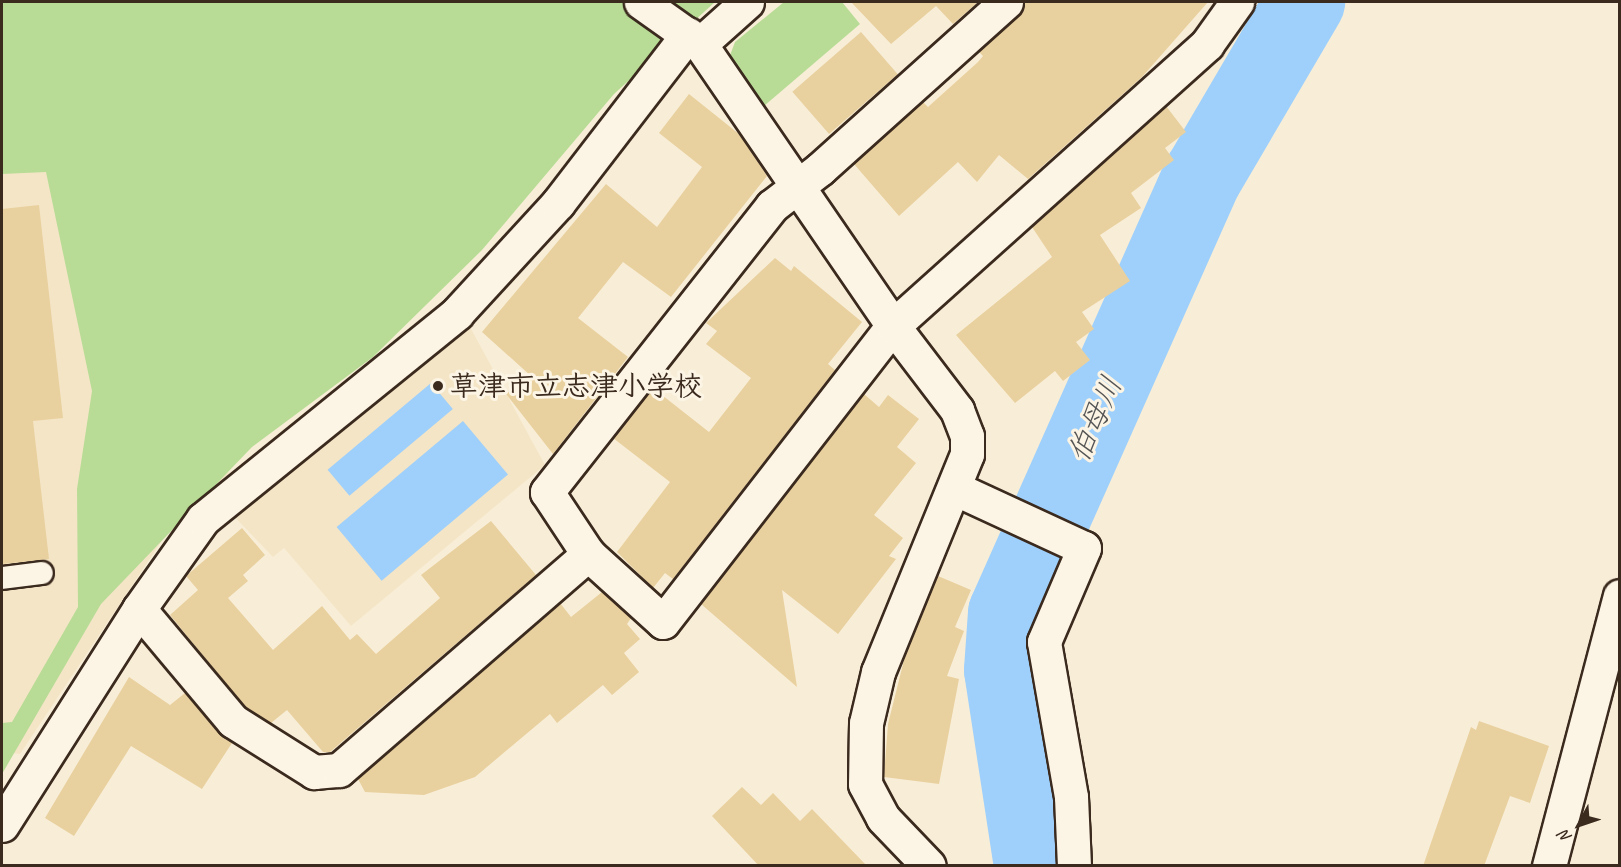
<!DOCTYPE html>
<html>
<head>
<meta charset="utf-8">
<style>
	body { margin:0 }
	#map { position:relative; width:1621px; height:867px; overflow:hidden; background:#f8eed7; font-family:Caveat,"Klee One",sans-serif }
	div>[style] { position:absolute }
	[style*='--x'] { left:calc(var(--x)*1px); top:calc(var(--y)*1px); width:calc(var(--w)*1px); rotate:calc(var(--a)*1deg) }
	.built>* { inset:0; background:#f4e5c6 }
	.green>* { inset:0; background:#b8dc96 }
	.water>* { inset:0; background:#9fd0fb; transform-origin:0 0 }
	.river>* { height:80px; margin:-40px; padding:0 40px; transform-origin:40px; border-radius:40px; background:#9fd0fb }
	.building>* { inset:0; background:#e9d09f; transform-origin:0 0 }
	.roads { filter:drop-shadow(2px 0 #3b2a1e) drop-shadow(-2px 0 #3b2a1e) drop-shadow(0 2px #3b2a1e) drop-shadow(0 -2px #3b2a1e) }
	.lane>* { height:22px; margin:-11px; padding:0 11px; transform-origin:11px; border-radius:11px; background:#fcf5e5 }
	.street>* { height:33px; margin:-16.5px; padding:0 16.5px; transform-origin:16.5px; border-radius:16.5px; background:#fcf5e5 }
	.dots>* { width:16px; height:16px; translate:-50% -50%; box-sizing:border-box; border:3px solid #fcf5e5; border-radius:50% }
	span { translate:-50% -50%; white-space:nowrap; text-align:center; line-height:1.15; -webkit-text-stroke:6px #fcf5e5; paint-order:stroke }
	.poi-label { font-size:28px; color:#3b2a1e; font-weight:700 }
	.left { translate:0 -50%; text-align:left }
	.water-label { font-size:30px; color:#545455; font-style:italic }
	.frame { position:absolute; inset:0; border:3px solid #3b2a1e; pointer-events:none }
	.north { position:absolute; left:1549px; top:795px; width:60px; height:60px; -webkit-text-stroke:4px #fcf5e5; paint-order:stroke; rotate:230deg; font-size:16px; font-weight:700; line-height:24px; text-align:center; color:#3b2a1e }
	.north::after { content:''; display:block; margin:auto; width:21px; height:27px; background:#3b2a1e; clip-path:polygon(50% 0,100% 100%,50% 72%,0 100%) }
</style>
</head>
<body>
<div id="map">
	<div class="built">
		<i style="clip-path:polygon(2px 79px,47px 133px,130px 445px,235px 474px,470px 327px,545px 465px,351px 626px,284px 548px,273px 557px,201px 482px,20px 754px,2px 752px)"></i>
	</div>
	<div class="green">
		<i style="clip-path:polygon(2px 2px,715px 2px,614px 94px,482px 250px,373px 357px,252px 447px,101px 604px,2px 774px,2px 723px,12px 722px,78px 607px,77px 489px,92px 391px,46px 172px,2px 174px)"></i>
		<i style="clip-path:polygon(784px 2px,842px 2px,860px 24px,764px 106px,729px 58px,735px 42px)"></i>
	</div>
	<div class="water">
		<i style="left:431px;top:383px;width:34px;height:135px;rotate:50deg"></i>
		<i style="left:463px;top:421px;width:70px;height:165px;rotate:50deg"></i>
	</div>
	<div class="river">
		<i style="--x:1034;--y:866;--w:198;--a:-98.7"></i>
		<i style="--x:1004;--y:670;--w:57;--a:-86"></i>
		<i style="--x:1008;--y:613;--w:479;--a:-66"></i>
		<i style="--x:1203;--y:176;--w:202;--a:-59.6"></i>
	</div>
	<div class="building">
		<i style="clip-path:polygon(851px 2px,978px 2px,953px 24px,936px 6px,891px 44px)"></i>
		<i style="clip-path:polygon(1024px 2px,1208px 2px,1142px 77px,1028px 179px,999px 155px,977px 182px,958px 162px,899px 216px,854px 164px,923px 102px,928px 107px,978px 62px,983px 56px,979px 52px,1019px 16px)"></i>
		<i style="left:861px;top:32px;width:56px;height:91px;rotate:49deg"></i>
		<i style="clip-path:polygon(689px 94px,739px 134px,767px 176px,671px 297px,623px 262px,578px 318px,628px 357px,553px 454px,506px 394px,531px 376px,482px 332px,606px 184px,657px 227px,702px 167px,659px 133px)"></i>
		<i style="clip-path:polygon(1166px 106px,1186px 132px,1165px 148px,1174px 160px,1131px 193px,1141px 208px,1100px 235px,1130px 281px,1082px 312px,1094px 329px,1076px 342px,1090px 360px,1063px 381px,1055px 371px,1015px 403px,956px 335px,1052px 257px,1032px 227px)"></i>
		<i style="clip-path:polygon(39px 205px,63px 418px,33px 421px,49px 559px,2px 564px,2px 209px)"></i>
		<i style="clip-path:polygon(775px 258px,791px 271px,794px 266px,862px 322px,828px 364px,835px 370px,673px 579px,665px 573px,653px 588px,617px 552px,670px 482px,613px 438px,653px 388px,709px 432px,751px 378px,706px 344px,717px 331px,706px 323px)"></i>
		<i style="clip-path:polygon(864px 394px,879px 407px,888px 395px,919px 419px,897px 447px,916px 463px,874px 515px,903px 538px,889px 556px,896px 559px,838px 634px,782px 590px,797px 687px,701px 604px)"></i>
		<i style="clip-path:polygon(491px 521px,536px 575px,330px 752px,323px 752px,287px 710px,271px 723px,245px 707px,170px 615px,198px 590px,186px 576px,242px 528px,265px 555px,243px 575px,248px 581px,228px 598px,273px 650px,322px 606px,350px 640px,357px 634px,376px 654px,440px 598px,421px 575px)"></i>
		<i style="clip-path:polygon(938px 576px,971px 590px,955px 627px,964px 631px,947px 676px,959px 679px,939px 784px,884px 777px,888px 724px,905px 656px)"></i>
		<i style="clip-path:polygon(602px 592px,631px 618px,627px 624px,640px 639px,624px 653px,639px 672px,612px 695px,603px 685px,557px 723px,550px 714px,475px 777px,424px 795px,365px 792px,358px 779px,560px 603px,571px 617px)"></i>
		<i style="clip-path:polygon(129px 677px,170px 705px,185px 693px,232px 743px,202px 789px,131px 746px,74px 836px,45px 818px)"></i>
		<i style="clip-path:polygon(1479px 721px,1549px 746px,1530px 803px,1510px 796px,1484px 866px,1423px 866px,1471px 727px,1476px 730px)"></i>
		<i style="clip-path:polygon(742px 787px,761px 805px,773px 793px,800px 821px,812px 809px,867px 866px,759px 866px,712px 816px)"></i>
	</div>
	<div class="roads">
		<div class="lane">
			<i style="--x:2;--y:578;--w:40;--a:-7.1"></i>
		</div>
		<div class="street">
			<i style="--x:641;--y:2;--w:72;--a:35.4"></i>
			<i style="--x:700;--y:44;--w:342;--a:55.6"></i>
			<i style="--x:893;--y:326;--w:106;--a:52.7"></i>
			<i style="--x:957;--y:410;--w:28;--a:69"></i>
			<i style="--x:967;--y:436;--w:18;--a:90"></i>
			<i style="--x:967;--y:454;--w:235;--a:112.2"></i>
			<i style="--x:878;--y:672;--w:52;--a:103.2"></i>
			<i style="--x:866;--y:723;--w:61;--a:90.9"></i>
			<i style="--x:865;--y:784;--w:38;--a:62"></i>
			<i style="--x:883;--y:818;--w:66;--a:46.2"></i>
			<i style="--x:1006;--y:2;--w:250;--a:138.1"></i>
			<i style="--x:820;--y:169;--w:61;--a:142.4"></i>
			<i style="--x:772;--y:206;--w:364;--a:128.2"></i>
			<i style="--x:547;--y:492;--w:74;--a:56.5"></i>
			<i style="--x:588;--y:554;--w:101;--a:42.2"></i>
			<i style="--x:663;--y:622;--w:375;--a:-52.2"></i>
			<i style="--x:893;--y:326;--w:422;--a:-41.9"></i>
			<i style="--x:1207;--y:44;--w:52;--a:-54.5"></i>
			<i style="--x:700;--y:44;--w:63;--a:-41.8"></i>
			<i style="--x:954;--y:488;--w:143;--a:24.8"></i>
			<i style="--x:1084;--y:548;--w:102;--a:113.1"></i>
			<i style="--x:1044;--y:642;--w:157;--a:80.1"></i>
			<i style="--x:1071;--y:797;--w:69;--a:87.5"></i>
			<i style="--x:139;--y:609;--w:146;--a:50"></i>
			<i style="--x:233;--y:721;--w:96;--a:32.2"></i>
			<i style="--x:314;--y:772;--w:25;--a:-5"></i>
			<i style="--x:339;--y:770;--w:330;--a:-40.9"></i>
			<i style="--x:2;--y:825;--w:256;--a:-57.6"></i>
			<i style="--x:139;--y:609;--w:110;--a:-54.6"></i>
			<i style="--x:203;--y:519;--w:327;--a:-39"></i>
			<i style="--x:457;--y:313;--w:149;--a:-47.4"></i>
			<i style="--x:558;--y:203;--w:213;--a:-52.4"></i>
			<i style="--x:1549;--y:866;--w:279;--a:-75.3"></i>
		</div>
	</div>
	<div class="dots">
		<i style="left:438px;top:386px;background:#3b2a1e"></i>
	</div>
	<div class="poi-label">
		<span class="left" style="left:450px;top:386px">草津市立志津小学校</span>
	</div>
	<div class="water-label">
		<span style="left:1095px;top:419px;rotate:-66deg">伯母川</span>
	</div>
	<div class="frame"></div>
	<div class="north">N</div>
</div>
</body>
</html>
